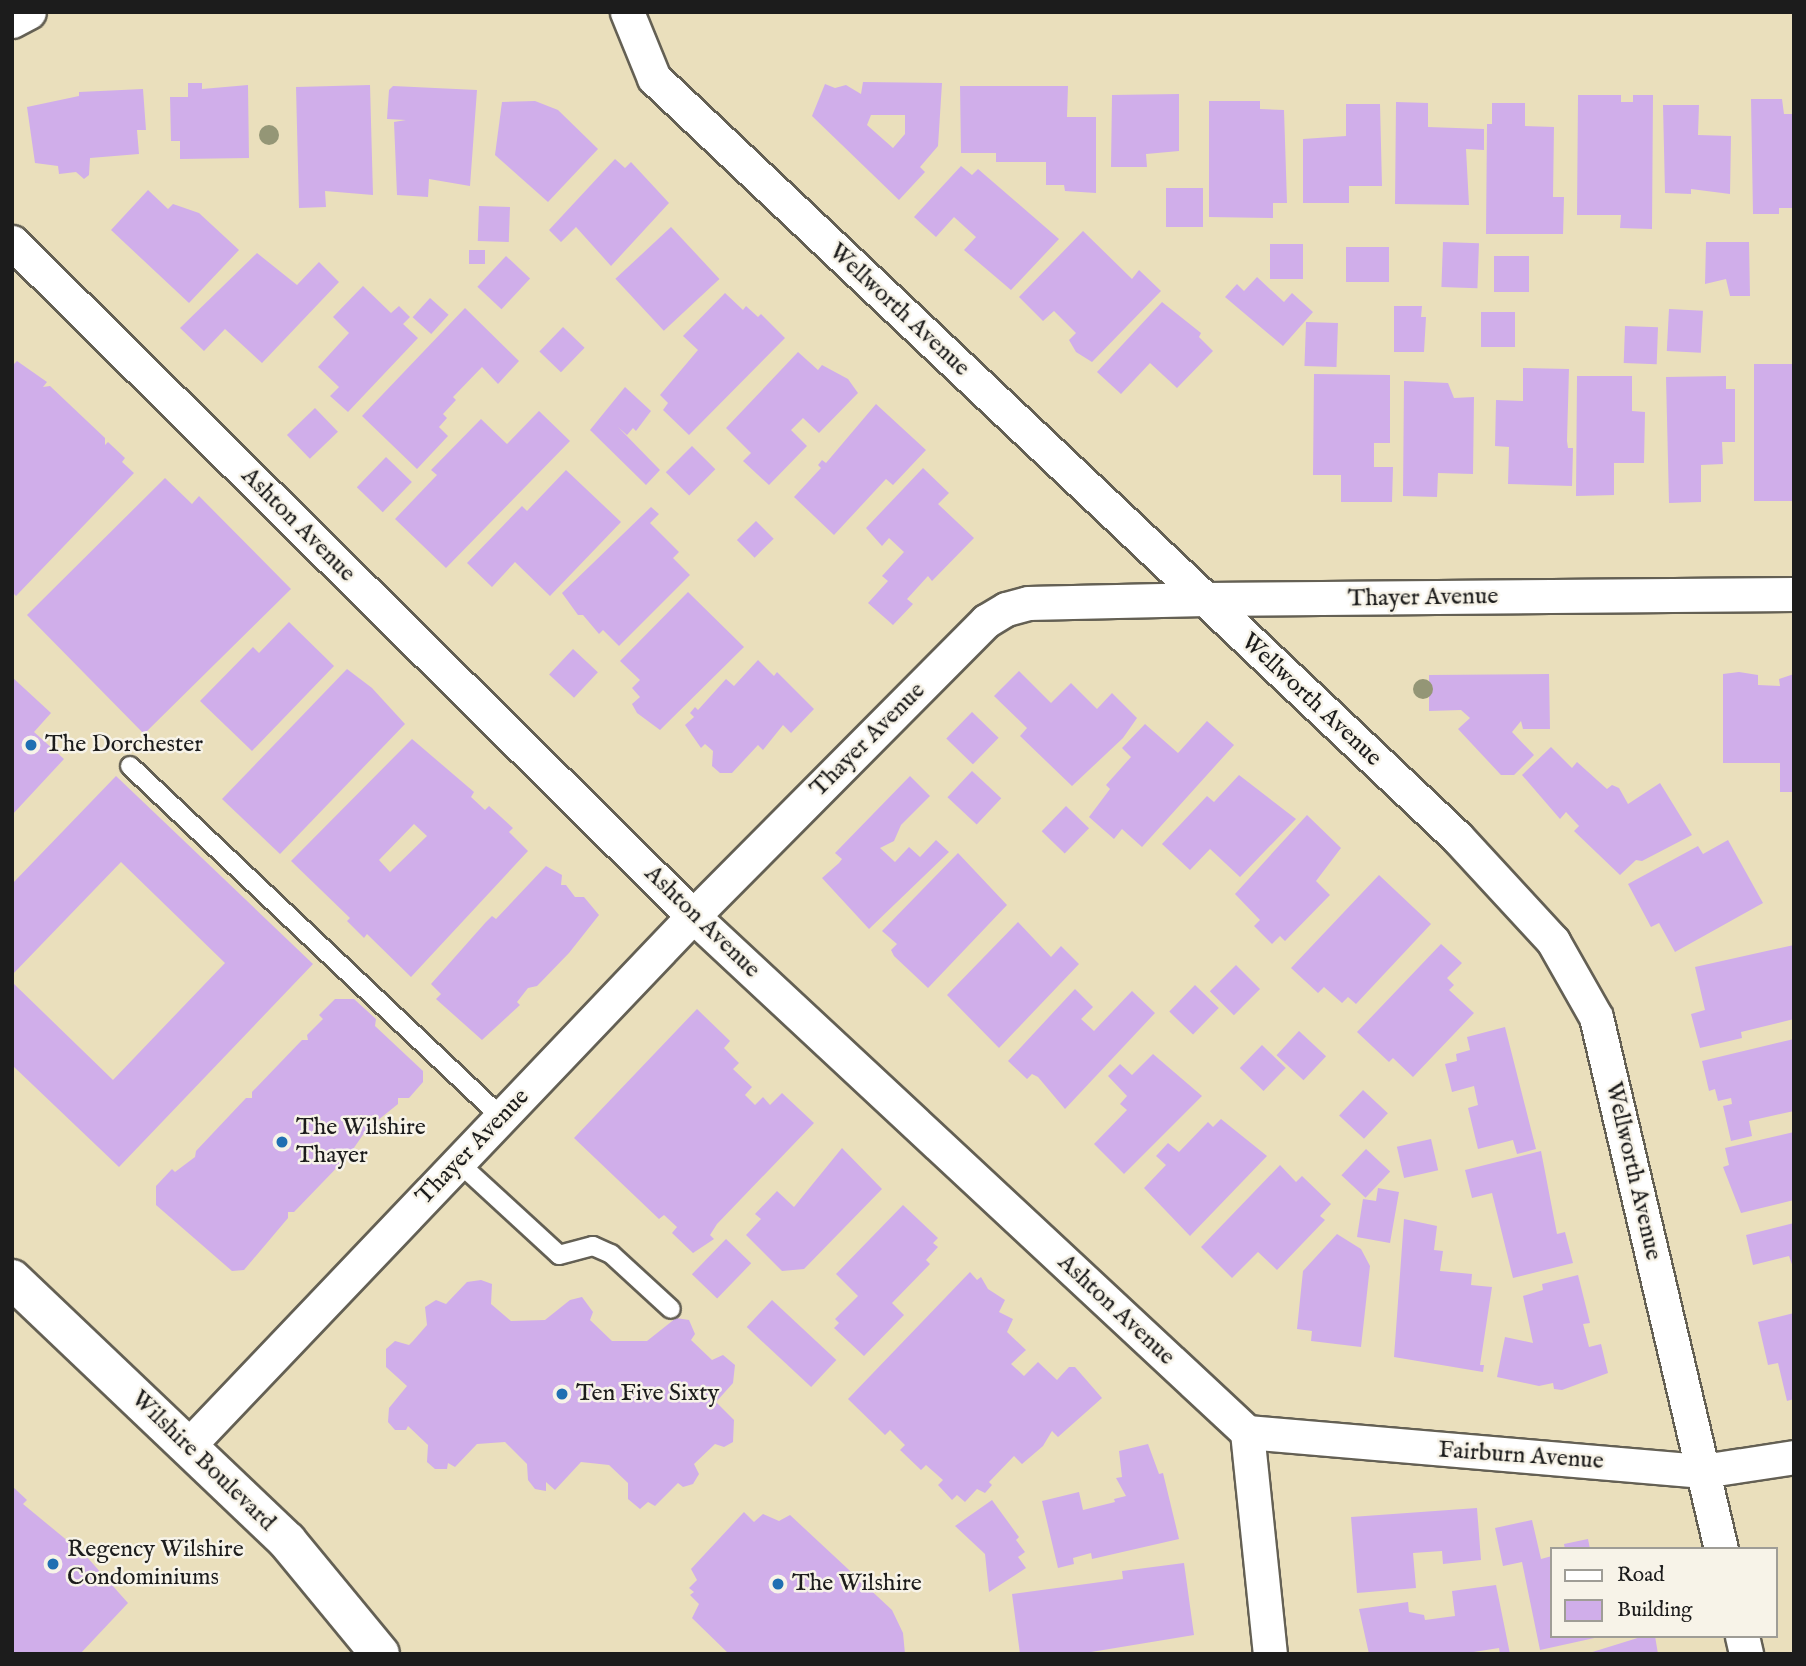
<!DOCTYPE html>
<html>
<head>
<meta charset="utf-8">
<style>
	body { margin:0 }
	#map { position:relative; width:1806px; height:1666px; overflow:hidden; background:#eadfbc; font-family:"IM FELL English",serif }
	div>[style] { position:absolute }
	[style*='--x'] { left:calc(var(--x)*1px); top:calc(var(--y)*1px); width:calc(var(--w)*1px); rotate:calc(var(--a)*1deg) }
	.building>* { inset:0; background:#d0aeea; transform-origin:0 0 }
	.roads { filter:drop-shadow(2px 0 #646054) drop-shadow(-2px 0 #646054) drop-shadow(0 2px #646054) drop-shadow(0 -2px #646054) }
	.service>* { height:18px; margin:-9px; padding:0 9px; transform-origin:9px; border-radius:9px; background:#fff }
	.minor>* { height:33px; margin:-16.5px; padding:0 16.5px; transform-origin:16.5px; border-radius:16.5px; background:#fff }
	.primary>* { height:38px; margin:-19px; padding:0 19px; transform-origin:19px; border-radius:19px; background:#fff }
	.trees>* { width:20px; height:20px; margin:-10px; border-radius:50%; background:#949676 }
	.dots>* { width:19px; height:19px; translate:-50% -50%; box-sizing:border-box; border:4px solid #f7f3e8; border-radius:50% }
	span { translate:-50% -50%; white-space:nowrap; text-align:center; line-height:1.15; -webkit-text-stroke:5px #f7f3e8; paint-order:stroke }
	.street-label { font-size:24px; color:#1c1c1c }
	.poi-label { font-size:24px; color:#1c1c1c }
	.left { translate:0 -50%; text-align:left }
	.frame { position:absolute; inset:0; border:14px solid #1c1c1c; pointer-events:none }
	.legend { position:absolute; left:1550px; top:1547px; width:228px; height:91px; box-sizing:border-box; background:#f7f3e8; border:2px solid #9f9d96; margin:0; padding:9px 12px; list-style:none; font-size:21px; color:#1c1c1c }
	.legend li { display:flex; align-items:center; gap:14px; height:35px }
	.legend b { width:35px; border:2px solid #9f9d96 }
</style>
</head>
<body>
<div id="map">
	<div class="building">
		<i style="clip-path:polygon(evenodd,863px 82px,942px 83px,938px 146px,920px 167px,925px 172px,899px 200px,812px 116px,825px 84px,835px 88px,846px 85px,861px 94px,863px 82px,871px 115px,905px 115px,905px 134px,893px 148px,867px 125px,871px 115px)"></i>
		<i style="clip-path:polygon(188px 83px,202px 83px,202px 89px,248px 85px,249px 158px,180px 159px,180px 141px,171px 141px,170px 97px,188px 97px)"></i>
		<i style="clip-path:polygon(370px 85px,373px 195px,325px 191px,326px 207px,299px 208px,296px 87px)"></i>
		<i style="clip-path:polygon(393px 86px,477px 90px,470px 186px,429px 179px,428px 197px,397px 195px,394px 122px,406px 120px,387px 119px,389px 90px)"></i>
		<i style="clip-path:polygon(960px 86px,1068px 86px,1067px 117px,1096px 117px,1096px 193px,1065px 191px,1064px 185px,1046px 185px,1046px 162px,996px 162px,996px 153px,961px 153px)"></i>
		<i style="clip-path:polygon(143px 89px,146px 130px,137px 130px,139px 154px,90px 158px,89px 175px,84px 179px,76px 172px,59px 174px,58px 166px,35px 163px,27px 107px,79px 96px,79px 92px)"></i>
		<i style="clip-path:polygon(1179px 94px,1179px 151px,1146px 154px,1147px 167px,1111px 167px,1112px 95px)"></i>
		<i style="clip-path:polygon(1578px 95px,1621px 95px,1621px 102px,1633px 102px,1633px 95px,1653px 95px,1652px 229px,1620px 228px,1621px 215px,1577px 215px)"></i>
		<i style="clip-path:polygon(1751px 99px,1782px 99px,1784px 114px,1794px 114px,1794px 208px,1779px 208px,1779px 214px,1753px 214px)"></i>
		<i style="clip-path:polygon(535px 101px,558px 110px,598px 149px,548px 202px,495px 155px,502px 102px)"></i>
		<i style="clip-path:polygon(1209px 101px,1260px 101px,1260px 109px,1284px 110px,1287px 203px,1273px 203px,1273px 218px,1209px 217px)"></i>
		<i style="clip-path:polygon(1396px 102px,1428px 103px,1428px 127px,1484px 129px,1484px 150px,1466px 149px,1469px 205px,1395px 204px)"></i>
		<i style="clip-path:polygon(1492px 103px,1525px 103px,1525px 126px,1554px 127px,1553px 197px,1564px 197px,1563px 234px,1486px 234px,1487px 124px,1492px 124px)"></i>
		<i style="clip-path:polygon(1346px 104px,1380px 104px,1382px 186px,1349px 186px,1349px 203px,1303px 203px,1303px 139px,1346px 136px)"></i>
		<i style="clip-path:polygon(1663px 105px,1699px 105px,1698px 135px,1731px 136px,1730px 194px,1691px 189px,1691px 194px,1665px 193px)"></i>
		<i style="clip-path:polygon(615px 159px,625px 168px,631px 162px,669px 203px,611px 266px,576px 227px,561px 242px,549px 230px)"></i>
		<i style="clip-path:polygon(961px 166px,972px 175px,978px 169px,1059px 239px,1011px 290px,964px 250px,976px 237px,954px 217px,936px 237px,914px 217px)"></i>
		<i style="left:1166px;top:188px;width:37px;height:39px"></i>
		<i style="clip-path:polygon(148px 190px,168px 209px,173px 204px,199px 213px,239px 250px,189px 303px,111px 230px)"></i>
		<i style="left:479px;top:206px;width:31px;height:35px;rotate:2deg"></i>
		<i style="left:671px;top:227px;width:71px;height:76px;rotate:47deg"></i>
		<i style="clip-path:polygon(1083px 231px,1132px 279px,1139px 270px,1161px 291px,1092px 362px,1076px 352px,1069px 340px,1076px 333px,1054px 311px,1043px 321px,1019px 297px)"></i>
		<i style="left:1443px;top:242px;width:36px;height:45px;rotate:2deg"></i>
		<i style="clip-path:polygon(1706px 242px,1749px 242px,1750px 296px,1730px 296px,1726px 279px,1705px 284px)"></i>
		<i style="left:1270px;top:244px;width:33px;height:35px"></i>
		<i style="left:1346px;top:247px;width:43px;height:35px"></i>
		<i style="left:469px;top:250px;width:16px;height:14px"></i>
		<i style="clip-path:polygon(257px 253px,297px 285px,319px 262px,339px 282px,262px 363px,225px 329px,204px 351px,180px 328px)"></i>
		<i style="left:506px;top:256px;width:33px;height:42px;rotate:43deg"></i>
		<i style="left:1494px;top:256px;width:35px;height:36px"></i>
		<i style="clip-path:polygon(1257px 277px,1284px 302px,1292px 293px,1313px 312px,1283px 346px,1225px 297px,1237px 284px,1244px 291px)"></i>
		<i style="clip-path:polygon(363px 286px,391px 313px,399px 306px,410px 317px,403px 324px,418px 338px,348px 412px,330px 396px,339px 387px,318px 367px,349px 333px,333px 317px)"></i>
		<i style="clip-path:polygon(725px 293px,743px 310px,746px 306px,758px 317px,761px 314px,785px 338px,689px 435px,663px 410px,668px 403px,660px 395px,698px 350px,683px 336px)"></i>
		<i style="left:430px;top:298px;width:25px;height:26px;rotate:42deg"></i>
		<i style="clip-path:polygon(1162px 302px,1201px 333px,1199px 337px,1213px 351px,1177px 388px,1150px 363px,1121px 394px,1097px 372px)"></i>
		<i style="clip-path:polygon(1394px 306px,1422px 306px,1421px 317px,1426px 317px,1424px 352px,1394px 352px)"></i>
		<i style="clip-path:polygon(465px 308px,519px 361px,498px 384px,482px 367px,453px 397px,456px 400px,443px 414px,447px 418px,439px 427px,448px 436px,417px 469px,362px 416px)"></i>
		<i style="left:1669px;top:309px;width:34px;height:42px;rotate:3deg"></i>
		<i style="left:1481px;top:312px;width:34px;height:35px"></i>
		<i style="left:1306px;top:322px;width:32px;height:44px;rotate:2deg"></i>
		<i style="left:1625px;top:326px;width:33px;height:37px;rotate:2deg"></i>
		<i style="left:563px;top:327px;width:30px;height:34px;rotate:44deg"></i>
		<i style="clip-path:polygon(798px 352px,818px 370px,822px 365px,848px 379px,858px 393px,819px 433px,803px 418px,791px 430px,807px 446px,769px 485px,743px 461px,751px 453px,726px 428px)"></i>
		<i style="clip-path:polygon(17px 361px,47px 382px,43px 387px,50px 386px,105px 438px,105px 445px,108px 442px,125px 458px,122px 462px,134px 473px,16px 596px,12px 592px,12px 366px)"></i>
		<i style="left:1754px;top:364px;width:40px;height:137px"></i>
		<i style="clip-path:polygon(1523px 368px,1569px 369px,1567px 441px,1568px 448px,1573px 448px,1572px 486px,1508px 484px,1509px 447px,1495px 446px,1496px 400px,1523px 401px)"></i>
		<i style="clip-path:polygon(1314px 374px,1390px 375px,1390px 443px,1374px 443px,1374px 467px,1393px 467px,1392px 502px,1341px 502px,1341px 475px,1313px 475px)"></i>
		<i style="clip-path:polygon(1577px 376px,1632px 376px,1632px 411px,1645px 412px,1644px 463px,1614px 463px,1614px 495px,1576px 496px)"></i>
		<i style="clip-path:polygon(1726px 376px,1726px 389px,1735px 389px,1735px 442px,1722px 442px,1723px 464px,1701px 465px,1701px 502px,1669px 503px,1666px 377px)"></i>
		<i style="clip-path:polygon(1404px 381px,1448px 383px,1454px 398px,1474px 397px,1473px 474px,1438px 473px,1437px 497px,1403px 496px)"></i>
		<i style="clip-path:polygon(625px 387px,651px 411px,636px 431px,633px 428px,627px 435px,618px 427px,660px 470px,646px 485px,590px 430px)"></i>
		<i style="clip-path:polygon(876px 404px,926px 450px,893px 485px,886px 479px,834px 535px,794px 497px,821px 468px,818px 465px,822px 460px,826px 463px)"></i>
		<i style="left:315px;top:408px;width:33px;height:39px;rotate:46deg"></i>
		<i style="clip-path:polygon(539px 411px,570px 441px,446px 568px,395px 519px,437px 475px,431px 470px,481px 419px,507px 444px)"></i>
		<i style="left:692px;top:446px;width:33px;height:37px;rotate:45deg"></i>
		<i style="left:386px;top:457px;width:36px;height:42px;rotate:44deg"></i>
		<i style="clip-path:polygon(923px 468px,949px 493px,938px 504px,974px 538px,932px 581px,928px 576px,907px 599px,913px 604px,893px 625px,868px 603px,888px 581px,882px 576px,904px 552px,889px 538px,882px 546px,866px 528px)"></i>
		<i style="clip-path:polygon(566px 470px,621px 522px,550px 596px,515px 562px,492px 587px,467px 563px,522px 506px,527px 511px)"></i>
		<i style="clip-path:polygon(165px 478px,192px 504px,199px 496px,291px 589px,144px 734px,27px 615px)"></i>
		<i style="clip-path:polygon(651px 507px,659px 514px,650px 523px,679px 552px,673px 558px,690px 575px,619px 646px,603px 630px,599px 634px,583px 615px,578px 615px,562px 593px)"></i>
		<i style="left:756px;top:521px;width:25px;height:27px;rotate:45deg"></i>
		<i style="clip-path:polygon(688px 592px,744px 647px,660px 730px,637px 713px,632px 704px,640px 697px,632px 688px,640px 680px,620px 661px)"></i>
		<i style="clip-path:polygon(289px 622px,334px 666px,252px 751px,200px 701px,253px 647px,259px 653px)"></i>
		<i style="left:573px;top:649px;width:34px;height:35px;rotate:43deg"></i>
		<i style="clip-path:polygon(758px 660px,774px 676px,777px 672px,814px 709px,791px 733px,783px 725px,763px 750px,758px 745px,732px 773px,720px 773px,712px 766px,713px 751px,705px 744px,701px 748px,685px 725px,694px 717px,690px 713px,695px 707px,698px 710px,726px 679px,734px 686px)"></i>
		<i style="clip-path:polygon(347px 669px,372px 688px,405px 724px,280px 854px,222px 799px)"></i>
		<i style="clip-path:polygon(1019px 671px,1051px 703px,1071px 683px,1097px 709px,1112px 693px,1137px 718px,1123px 738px,1072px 786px,1020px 736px,1027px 728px,994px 696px)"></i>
		<i style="clip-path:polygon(1739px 672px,1758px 675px,1758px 685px,1780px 686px,1779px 679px,1794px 674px,1794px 792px,1780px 792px,1780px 763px,1723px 763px,1723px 674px)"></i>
		<i style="clip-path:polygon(1549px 674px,1550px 729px,1523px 729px,1521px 721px,1512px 732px,1534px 755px,1514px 775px,1501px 775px,1458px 729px,1470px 718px,1461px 710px,1429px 711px,1429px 675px)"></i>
		<i style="clip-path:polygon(12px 677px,51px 713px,34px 732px,64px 759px,12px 815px)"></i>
		<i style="left:972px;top:712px;width:37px;height:37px;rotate:44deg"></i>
		<i style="clip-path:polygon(1207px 721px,1234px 745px,1142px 847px,1122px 829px,1114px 839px,1089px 817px,1110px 789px,1106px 785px,1131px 757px,1122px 748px,1145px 724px,1178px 753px)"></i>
		<i style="clip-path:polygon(evenodd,412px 739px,474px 792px,471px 797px,485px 810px,489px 806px,513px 828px,509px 832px,528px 851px,411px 977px,367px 934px,364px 938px,347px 921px,350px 918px,291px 861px,412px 739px,414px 824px,427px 836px,390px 872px,379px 860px,414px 824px)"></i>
		<i style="clip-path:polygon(1551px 747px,1572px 768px,1577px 762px,1607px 789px,1612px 785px,1619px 788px,1628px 804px,1660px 783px,1692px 835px,1642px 861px,1636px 860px,1620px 875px,1574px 831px,1579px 826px,1566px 812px,1560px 819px,1522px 775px)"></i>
		<i style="left:972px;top:771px;width:40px;height:36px;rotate:43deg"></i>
		<i style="clip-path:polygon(1239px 775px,1296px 819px,1240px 877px,1210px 849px,1190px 870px,1162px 844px,1207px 796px,1214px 802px)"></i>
		<i style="clip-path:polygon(116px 776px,313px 964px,119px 1167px,12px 1065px,12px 982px,113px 1080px,225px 963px,121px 862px,12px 975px,12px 884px)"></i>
		<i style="clip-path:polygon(910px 776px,930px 796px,901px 825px,894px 841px,880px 848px,895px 862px,909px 847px,920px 857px,936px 840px,949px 852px,869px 929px,822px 878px,839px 863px,842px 859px,835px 853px)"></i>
		<i style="left:1066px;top:806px;width:32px;height:35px;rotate:44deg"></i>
		<i style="clip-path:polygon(1307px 815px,1341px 848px,1316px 881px,1330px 895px,1285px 941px,1280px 936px,1272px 944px,1254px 926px,1260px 920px,1235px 894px)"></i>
		<i style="clip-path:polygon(1728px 840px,1763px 903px,1675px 952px,1659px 923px,1651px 927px,1628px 884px,1698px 846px,1703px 854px)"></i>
		<i style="clip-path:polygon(958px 853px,1007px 905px,928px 988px,894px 956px,891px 950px,897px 944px,882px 931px)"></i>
		<i style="clip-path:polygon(546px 866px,562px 875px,561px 885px,566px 885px,575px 897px,584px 897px,599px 915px,569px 953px,537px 986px,528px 988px,517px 1002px,520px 1005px,482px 1040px,436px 999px,441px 994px,431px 984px,486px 922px,492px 916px,496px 919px)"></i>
		<i style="clip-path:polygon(1379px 875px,1431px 924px,1356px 1004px,1348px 997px,1342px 1003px,1324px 987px,1318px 993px,1291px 968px)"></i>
		<i style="clip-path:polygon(1018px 922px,1051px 957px,1061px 946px,1079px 964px,999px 1048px,947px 995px)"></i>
		<i style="clip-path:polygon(1441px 944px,1462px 963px,1447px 978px,1454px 985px,1449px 990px,1474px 1013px,1413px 1077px,1393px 1058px,1389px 1062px,1357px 1032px)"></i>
		<i style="clip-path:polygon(1794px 945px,1794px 1019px,1741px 1032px,1742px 1038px,1700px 1048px,1691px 1014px,1705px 1010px,1695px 967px)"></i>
		<i style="left:1236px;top:965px;width:34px;height:37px;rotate:45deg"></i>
		<i style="left:1195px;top:985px;width:33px;height:37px;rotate:44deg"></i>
		<i style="clip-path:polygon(1075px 989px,1093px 1007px,1081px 1019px,1094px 1031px,1132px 991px,1155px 1013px,1065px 1109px,1038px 1077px,1032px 1074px,1027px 1079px,1008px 1061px)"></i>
		<i style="clip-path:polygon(335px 999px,354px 999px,376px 1019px,375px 1026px,423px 1071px,423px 1082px,409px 1098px,398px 1098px,398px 1104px,367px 1129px,349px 1155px,294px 1212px,288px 1212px,288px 1218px,244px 1270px,232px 1271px,156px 1205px,156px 1186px,172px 1169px,175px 1172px,195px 1157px,196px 1151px,246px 1098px,252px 1098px,252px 1092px,302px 1040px,308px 1040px,307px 1035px,323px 1019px,319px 1015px)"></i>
		<i style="clip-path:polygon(697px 1009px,730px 1041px,724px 1048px,739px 1063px,733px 1069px,752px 1087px,745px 1095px,755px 1105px,763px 1097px,770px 1105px,782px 1093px,814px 1123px,717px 1224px,710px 1235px,714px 1239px,693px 1253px,672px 1233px,677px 1227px,664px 1215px,659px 1219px,574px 1138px)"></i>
		<i style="clip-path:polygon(1505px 1027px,1536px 1149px,1517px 1154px,1513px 1140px,1478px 1149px,1468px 1108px,1478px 1105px,1474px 1086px,1452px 1092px,1445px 1064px,1457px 1061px,1456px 1054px,1470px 1050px,1467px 1037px)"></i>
		<i style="left:1299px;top:1031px;width:37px;height:33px;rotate:43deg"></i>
		<i style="clip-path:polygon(1794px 1039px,1794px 1111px,1749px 1121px,1752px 1136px,1731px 1141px,1723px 1106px,1732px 1104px,1731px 1098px,1718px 1101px,1715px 1089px,1709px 1091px,1702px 1061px)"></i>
		<i style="left:1262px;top:1045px;width:33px;height:32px;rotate:44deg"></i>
		<i style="clip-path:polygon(1153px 1054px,1202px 1096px,1124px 1174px,1094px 1144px,1127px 1110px,1120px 1104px,1127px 1096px,1108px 1076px,1120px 1064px,1132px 1075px)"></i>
		<i style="left:1363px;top:1090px;width:34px;height:35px;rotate:43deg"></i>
		<i style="clip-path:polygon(1221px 1119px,1267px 1156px,1190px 1236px,1144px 1188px,1166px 1165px,1156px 1156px,1168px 1143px,1179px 1152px,1208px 1122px,1213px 1127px)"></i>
		<i style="clip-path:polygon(1794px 1132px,1794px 1200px,1741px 1213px,1723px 1167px,1729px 1165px,1725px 1148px)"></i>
		<i style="left:1431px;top:1139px;width:32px;height:35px;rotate:77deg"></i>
		<i style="clip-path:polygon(842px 1148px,882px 1189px,804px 1269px,782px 1271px,746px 1235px,761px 1219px,755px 1214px,777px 1191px,794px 1207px)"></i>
		<i style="left:1366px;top:1149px;width:33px;height:36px;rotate:43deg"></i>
		<i style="clip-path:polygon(1541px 1151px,1557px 1234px,1565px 1232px,1573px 1263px,1513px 1278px,1492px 1193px,1472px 1198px,1465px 1170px)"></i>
		<i style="clip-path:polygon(1280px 1165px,1296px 1182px,1302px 1176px,1331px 1204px,1320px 1216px,1325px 1220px,1277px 1270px,1258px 1252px,1232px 1278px,1201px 1247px)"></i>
		<i style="clip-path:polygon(1378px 1188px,1399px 1192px,1390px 1243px,1357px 1237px,1363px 1199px,1376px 1201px)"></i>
		<i style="clip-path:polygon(903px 1205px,938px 1238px,933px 1243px,938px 1247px,926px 1260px,930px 1264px,892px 1303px,904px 1315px,864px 1356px,834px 1328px,839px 1323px,835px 1319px,858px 1296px,836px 1274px)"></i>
		<i style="clip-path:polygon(1404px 1219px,1437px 1226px,1434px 1250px,1443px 1251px,1440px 1271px,1472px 1274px,1471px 1285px,1492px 1287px,1480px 1365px,1484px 1365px,1483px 1372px,1394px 1357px)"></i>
		<i style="clip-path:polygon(1794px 1223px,1794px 1270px,1789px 1256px,1753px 1265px,1746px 1235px)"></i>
		<i style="clip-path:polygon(1337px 1234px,1361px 1249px,1370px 1266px,1361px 1347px,1311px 1341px,1312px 1331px,1297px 1329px,1303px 1271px)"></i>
		<i style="left:726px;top:1239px;width:35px;height:49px;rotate:44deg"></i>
		<i style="clip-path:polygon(970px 1272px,977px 1280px,981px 1277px,988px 1289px,1005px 1300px,999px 1312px,1013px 1319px,1007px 1332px,1026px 1350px,1011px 1364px,1024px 1376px,1038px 1362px,1057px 1380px,1069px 1367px,1075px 1367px,1102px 1398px,1058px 1437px,1052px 1431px,1043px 1446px,1022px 1464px,1014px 1456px,989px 1482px,992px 1485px,985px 1493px,977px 1489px,965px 1502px,957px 1495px,952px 1500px,938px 1485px,943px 1480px,926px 1465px,921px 1470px,900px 1450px,905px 1445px,890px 1430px,885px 1435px,848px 1399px)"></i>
		<i style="clip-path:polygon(1578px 1275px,1590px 1323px,1583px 1324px,1589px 1347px,1601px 1344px,1608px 1373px,1562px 1390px,1554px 1389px,1553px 1383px,1539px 1386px,1497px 1377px,1505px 1337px,1533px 1343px,1523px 1296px,1543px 1290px,1542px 1284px)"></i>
		<i style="clip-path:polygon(481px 1280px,492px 1284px,491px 1304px,511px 1321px,545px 1320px,570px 1300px,582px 1297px,593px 1312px,590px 1320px,612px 1341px,647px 1341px,676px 1318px,689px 1320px,695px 1334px,691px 1340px,712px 1360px,723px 1355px,735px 1365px,733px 1383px,716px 1402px,734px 1420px,733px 1442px,724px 1447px,715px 1444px,694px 1464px,699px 1474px,693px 1484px,683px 1487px,678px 1483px,655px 1506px,648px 1502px,640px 1509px,628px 1499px,628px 1483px,609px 1465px,581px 1462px,555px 1490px,546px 1482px,546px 1491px,535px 1489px,528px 1480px,527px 1464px,505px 1442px,477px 1444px,455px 1467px,448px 1463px,447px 1469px,435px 1469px,427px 1462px,428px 1445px,408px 1426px,406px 1430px,395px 1430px,388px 1422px,389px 1408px,407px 1386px,386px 1367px,386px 1349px,395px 1341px,409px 1345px,413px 1341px,427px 1325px,425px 1307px,436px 1300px,446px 1304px,467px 1282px)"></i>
		<i style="left:772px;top:1300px;width:88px;height:37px;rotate:43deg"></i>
		<i style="clip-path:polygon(1794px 1313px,1794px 1399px,1787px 1401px,1778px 1363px,1768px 1365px,1758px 1322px)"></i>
		<i style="clip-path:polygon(1148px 1444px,1159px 1474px,1163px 1473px,1179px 1539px,1092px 1559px,1091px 1553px,1073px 1558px,1074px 1564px,1058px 1568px,1042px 1501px,1079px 1492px,1083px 1510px,1115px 1502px,1114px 1499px,1126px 1496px,1116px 1478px,1122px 1477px,1119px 1451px)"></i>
		<i style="clip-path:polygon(12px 1486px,27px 1500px,23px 1504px,86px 1556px,128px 1603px,80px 1654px,12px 1654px)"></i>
		<i style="clip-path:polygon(992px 1500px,1019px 1537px,1016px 1540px,1025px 1552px,1018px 1557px,1026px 1568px,989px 1592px,985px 1554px,955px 1526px)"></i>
		<i style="clip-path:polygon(1477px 1508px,1481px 1560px,1443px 1564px,1442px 1551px,1413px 1553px,1416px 1588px,1357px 1593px,1351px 1517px)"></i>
		<i style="clip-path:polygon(744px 1512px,754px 1522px,763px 1514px,779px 1521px,790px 1515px,892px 1610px,903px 1633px,905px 1654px,729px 1654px,692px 1618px,699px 1604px,690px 1595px,694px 1592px,689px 1588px,697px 1580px,691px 1569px)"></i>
		<i style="clip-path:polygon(1532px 1520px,1541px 1559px,1552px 1556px,1552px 1636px,1599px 1637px,1540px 1650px,1522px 1562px,1503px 1566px,1495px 1528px)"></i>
		<i style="clip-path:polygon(1588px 1539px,1590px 1549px,1565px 1549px,1564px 1544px)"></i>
		<i style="clip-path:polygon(1184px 1563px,1194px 1635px,1079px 1654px,1020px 1654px,1012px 1594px,1123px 1579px,1122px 1571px)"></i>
		<i style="clip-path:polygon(1496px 1585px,1510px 1654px,1500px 1654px,1499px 1648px,1461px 1654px,1369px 1654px,1359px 1609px,1408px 1602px,1409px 1612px,1424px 1615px,1425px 1620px,1455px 1616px,1452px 1591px)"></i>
		<i style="clip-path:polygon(1644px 1636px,1655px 1636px,1658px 1654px,1586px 1654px)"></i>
	</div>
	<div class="roads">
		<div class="service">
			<i style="--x:130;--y:766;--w:511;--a:43.41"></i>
			<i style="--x:458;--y:1162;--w:137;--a:42.6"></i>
			<i style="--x:559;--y:1255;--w:35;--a:-15"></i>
			<i style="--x:593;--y:1246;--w:20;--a:24"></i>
			<i style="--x:611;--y:1254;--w:81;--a:42.5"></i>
		</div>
		<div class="minor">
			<i style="--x:627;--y:12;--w:71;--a:67.8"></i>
			<i style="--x:654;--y:78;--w:1105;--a:43.39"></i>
			<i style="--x:1457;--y:837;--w:142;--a:47.3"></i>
			<i style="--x:1553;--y:941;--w:87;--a:60.5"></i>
			<i style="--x:1596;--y:1017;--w:546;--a:76.78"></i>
			<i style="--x:12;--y:21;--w:19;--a:-28"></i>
			<i style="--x:12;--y:242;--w:958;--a:44.7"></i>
			<i style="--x:693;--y:916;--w:757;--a:42.97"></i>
			<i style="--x:1247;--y:1432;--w:223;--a:84.1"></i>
			<i style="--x:1247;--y:1432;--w:458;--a:4.9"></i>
			<i style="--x:1703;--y:1471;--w:92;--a:-8.7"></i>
			<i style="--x:188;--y:1446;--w:732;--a:-46.38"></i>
			<i style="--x:693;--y:916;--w:416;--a:-45.2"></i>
			<i style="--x:986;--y:621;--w:23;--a:-31"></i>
			<i style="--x:1006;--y:609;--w:23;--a:-15"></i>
			<i style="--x:1028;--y:603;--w:178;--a:-1.3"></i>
			<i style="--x:1206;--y:599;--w:588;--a:-0.49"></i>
			<i style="--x:1742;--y:1636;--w:18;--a:77"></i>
		</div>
		<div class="primary">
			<i style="--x:12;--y:1279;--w:380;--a:43.6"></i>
			<i style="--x:287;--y:1541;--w:146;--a:50.5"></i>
		</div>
	</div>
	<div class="trees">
		<i style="left:269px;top:135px"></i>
		<i style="left:1423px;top:689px"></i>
	</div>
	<div class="dots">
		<i style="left:31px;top:745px;background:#1f6fb2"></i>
		<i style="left:282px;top:1142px;background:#1f6fb2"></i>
		<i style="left:562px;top:1394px;background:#1f6fb2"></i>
		<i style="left:53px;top:1564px;background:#1f6fb2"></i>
		<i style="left:778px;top:1584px;background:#1f6fb2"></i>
	</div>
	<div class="street-label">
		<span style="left:899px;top:310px;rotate:43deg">Wellworth Avenue</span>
		<span style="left:298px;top:525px;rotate:45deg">Ashton Avenue</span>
		<span style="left:1423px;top:598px;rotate:-1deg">Thayer Avenue</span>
		<span style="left:1311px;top:700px;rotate:43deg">Wellworth Avenue</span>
		<span style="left:868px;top:740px;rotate:-45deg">Thayer Avenue</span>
		<span style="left:702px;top:922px;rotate:44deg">Ashton Avenue</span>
		<span style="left:473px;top:1147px;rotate:-46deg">Thayer Avenue</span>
		<span style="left:1633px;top:1171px;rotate:77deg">Wellworth Avenue</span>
		<span style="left:1116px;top:1310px;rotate:43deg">Ashton Avenue</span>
		<span style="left:1521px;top:1456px;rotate:4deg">Fairburn Avenue</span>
		<span style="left:203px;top:1461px;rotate:44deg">Wilshire Boulevard</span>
	</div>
	<div class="poi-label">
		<span class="left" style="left:45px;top:745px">The Dorchester</span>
		<span class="left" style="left:296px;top:1142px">The Wilshire<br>Thayer</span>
		<span class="left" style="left:576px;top:1394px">Ten Five Sixty</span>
		<span class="left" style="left:67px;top:1564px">Regency Wilshire<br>Condominiums</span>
		<span class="left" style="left:792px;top:1584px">The Wilshire</span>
	</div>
	<div class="frame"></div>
	<ul class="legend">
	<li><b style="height:9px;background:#fff"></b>Road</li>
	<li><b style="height:19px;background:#d0aeea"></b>Building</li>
	</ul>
</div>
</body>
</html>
